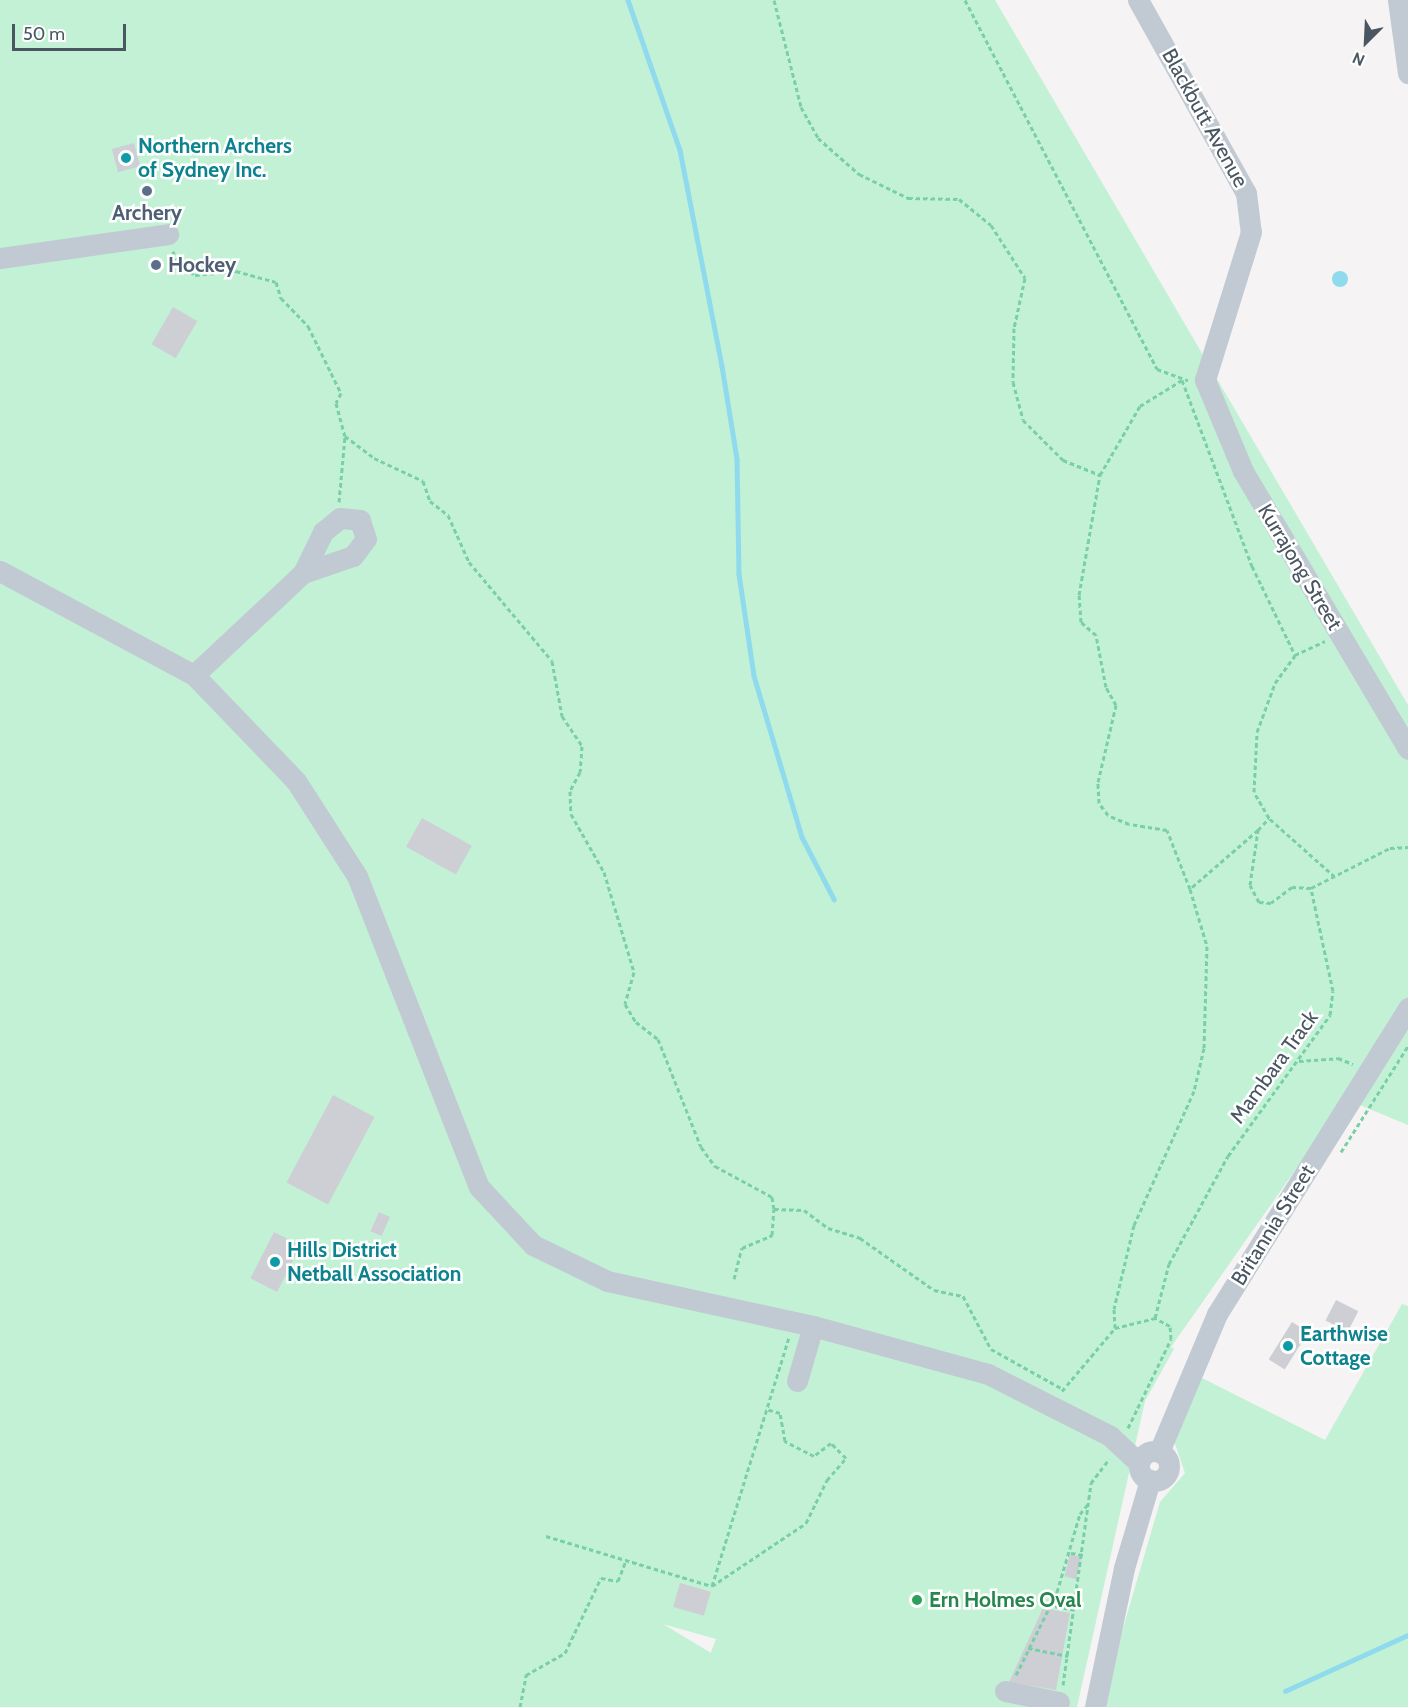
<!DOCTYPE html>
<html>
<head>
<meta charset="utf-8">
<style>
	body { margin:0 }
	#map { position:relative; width:1408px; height:1707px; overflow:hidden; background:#f5f3f3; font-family:Cabin,sans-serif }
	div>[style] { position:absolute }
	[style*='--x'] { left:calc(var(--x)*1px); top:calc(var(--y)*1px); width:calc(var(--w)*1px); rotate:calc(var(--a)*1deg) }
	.green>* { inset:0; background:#c3f1d5 }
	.water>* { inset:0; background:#90daee }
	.round { border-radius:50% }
	.stream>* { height:4.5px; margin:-2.25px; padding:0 2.25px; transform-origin:2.25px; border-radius:2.25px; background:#90daee }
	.building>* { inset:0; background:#cdcfd5; transform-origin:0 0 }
	.path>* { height:3px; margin-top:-1.5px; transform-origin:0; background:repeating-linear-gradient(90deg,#7ad0a6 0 4.5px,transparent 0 7.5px) }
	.minor>* { height:21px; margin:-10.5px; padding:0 10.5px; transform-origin:10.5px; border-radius:10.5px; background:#c1cad2 }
	.minor>.ring { margin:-10.5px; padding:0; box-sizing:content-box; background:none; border:21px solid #c1cad2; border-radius:50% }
	.dots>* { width:16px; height:16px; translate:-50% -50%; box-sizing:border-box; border:3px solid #fff; border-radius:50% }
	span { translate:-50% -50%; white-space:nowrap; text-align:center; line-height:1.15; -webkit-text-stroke:5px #fff; paint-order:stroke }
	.street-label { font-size:21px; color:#4a5661 }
	.culture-label { font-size:21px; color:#0d838f; font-weight:700 }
	.left { translate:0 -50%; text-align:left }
	.service-label { font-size:21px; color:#4e5e75; font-weight:700 }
	.leisure-label { font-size:21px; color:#27864d; font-weight:700 }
	.north { position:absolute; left:1336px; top:12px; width:60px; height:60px; -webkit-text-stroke:4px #fff; paint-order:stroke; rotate:204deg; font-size:16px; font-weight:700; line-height:24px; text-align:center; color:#4a5661 }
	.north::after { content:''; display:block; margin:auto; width:21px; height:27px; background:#4a5661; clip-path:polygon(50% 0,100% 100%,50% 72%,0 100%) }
	.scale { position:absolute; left:12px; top:24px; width:114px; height:27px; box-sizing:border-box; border:3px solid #4a5661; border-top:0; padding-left:8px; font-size:18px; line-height:21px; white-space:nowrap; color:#4a5661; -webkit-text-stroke:4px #fff; paint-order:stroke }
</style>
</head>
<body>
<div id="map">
	<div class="green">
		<i style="clip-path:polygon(evenodd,0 0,995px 0,1408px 705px,1408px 1125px,1345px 1099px,1171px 1347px,1174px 1349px,1145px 1401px,1077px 1707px,0 1707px,0 0,663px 1624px,716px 1639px,711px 1652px,711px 1653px,663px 1624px)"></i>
		<i style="clip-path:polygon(1402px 1304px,1408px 1306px,1408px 1707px,1105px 1707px,1106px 1686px,1160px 1502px,1185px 1473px,1174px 1441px,1202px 1378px,1325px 1440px)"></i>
	</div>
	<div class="water">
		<i class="round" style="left:1332px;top:271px;width:16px;height:16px"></i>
	</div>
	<div class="stream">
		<i style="--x:628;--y:0;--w:159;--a:70.9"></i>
		<i style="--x:680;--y:150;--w:220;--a:79"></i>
		<i style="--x:722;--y:366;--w:94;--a:80.8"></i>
		<i style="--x:737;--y:459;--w:115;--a:89"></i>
		<i style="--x:739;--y:574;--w:103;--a:81.6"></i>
		<i style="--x:754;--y:676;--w:168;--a:73.4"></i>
		<i style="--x:802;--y:837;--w:70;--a:62.7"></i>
		<i style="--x:1285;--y:1691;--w:135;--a:-24.5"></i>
	</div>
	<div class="building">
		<i style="left:134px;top:143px;width:24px;height:23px;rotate:75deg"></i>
		<i style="left:173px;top:307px;width:28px;height:43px;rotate:30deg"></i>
		<i style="left:422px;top:818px;width:57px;height:33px;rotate:29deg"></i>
		<i style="left:333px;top:1095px;width:47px;height:99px;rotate:28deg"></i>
		<i style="left:379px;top:1212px;width:12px;height:21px;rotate:24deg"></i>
		<i style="left:274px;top:1232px;width:30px;height:52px;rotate:27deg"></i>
		<i style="left:1336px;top:1300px;width:25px;height:23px;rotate:27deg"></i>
		<i style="left:1292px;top:1322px;width:19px;height:44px;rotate:32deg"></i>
		<i style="left:1070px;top:1554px;width:12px;height:23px;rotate:14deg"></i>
		<i style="left:680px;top:1583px;width:32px;height:25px;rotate:16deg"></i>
		<i style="clip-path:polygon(1043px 1608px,1070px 1613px,1056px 1690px,1009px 1682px)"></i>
	</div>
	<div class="path">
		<i style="--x:774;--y:0;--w:110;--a:75.8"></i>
		<i style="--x:801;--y:107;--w:35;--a:61"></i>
		<i style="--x:818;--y:138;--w:55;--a:41.3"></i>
		<i style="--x:859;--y:174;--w:55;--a:26.1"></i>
		<i style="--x:908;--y:198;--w:51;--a:1.1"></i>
		<i style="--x:959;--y:199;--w:41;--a:39.1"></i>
		<i style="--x:991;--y:225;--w:63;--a:57.3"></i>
		<i style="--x:1025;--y:278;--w:51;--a:102.4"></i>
		<i style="--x:1014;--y:328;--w:54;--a:91.1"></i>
		<i style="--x:1013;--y:382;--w:39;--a:75"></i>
		<i style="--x:1023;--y:420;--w:57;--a:45"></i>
		<i style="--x:1063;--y:460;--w:40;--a:22"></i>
		<i style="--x:965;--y:0;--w:416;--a:62.5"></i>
		<i style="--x:1157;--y:369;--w:33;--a:20"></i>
		<i style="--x:173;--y:251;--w:14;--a:73"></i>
		<i style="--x:177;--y:264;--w:21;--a:31"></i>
		<i style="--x:195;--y:275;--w:41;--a:-5.6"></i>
		<i style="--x:236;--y:271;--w:41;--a:15.4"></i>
		<i style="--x:276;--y:282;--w:17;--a:73"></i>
		<i style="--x:281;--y:298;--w:39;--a:46"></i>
		<i style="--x:308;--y:326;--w:75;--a:63.8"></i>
		<i style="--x:341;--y:393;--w:11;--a:117"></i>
		<i style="--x:336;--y:403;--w:34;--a:75"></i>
		<i style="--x:345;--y:436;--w:36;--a:37"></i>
		<i style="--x:374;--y:458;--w:54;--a:25.1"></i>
		<i style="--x:423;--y:481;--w:21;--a:71"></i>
		<i style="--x:430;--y:501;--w:23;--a:38"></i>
		<i style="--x:448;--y:515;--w:51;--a:65.9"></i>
		<i style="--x:469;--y:562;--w:129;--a:50"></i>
		<i style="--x:552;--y:661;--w:56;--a:79.7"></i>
		<i style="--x:562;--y:716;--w:36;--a:56"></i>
		<i style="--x:582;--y:746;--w:26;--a:94"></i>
		<i style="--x:580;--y:772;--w:21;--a:118"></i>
		<i style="--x:570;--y:791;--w:23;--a:88"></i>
		<i style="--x:571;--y:814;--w:67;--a:60.4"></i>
		<i style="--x:604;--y:872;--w:104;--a:73.3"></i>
		<i style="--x:634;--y:972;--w:33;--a:106"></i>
		<i style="--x:625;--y:1004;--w:21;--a:59"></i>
		<i style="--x:636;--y:1022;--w:28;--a:38"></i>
		<i style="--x:658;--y:1039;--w:116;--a:68.3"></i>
		<i style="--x:701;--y:1147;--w:24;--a:54"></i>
		<i style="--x:715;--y:1166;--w:65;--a:28.5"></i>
		<i style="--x:772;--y:1197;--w:12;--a:81"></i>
		<i style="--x:774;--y:1209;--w:30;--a:2"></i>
		<i style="--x:804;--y:1210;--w:30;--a:37"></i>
		<i style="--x:828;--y:1228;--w:34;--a:17"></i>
		<i style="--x:860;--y:1238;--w:90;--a:35.1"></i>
		<i style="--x:934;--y:1290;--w:30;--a:12"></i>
		<i style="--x:963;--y:1296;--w:60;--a:62.2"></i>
		<i style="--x:991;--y:1349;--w:82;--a:29.1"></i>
		<i style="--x:339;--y:502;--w:66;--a:-84.8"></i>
		<i style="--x:1270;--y:819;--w:86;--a:41.7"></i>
		<i style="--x:1258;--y:830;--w:16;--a:-47"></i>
		<i style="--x:1269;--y:818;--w:30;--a:-120"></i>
		<i style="--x:1254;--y:792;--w:60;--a:-87.1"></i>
		<i style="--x:1257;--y:732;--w:52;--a:-69.8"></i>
		<i style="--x:1275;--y:683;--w:34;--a:-54"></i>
		<i style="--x:1295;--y:655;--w:33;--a:-25"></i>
		<i style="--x:1311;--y:888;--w:89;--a:-26.9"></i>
		<i style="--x:1390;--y:848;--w:18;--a:-3"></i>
		<i style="--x:1190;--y:889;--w:63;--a:-111.3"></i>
		<i style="--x:1167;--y:830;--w:38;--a:-171"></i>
		<i style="--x:1129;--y:824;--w:23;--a:-157"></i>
		<i style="--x:1108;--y:815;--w:15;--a:-127"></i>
		<i style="--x:1099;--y:803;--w:21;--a:-93"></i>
		<i style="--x:1098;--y:782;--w:79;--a:-76.8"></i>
		<i style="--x:1116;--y:705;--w:21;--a:-119"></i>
		<i style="--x:1106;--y:687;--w:53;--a:-100.9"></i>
		<i style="--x:1096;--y:635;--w:20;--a:-139"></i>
		<i style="--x:1081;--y:622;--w:27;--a:-94"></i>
		<i style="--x:1079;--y:595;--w:122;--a:-80.1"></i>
		<i style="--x:1100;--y:475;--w:80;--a:-59.9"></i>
		<i style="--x:1140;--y:406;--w:49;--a:-31.8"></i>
		<i style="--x:1182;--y:380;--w:199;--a:69.4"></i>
		<i style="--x:1252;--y:566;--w:99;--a:64.2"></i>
		<i style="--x:1299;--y:1061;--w:39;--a:-4"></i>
		<i style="--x:1338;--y:1058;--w:16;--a:22"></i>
		<i style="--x:1341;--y:1152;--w:125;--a:-57.7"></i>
		<i style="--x:734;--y:1279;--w:32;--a:-76"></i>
		<i style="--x:742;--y:1248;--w:33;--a:-23"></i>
		<i style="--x:772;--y:1235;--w:26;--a:-86"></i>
		<i style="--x:1062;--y:1391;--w:82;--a:-49.9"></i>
		<i style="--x:1128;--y:1428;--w:99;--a:-64.2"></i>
		<i style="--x:1171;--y:1339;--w:13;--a:-94"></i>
		<i style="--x:1170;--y:1326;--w:17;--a:-152"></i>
		<i style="--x:1155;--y:1318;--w:56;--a:-75.5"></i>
		<i style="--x:1169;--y:1264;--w:123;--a:-61.4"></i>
		<i style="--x:1228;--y:1156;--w:174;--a:-54.1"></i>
		<i style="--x:1330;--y:1015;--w:24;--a:-83"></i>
		<i style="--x:1333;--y:991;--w:105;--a:-102.1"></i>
		<i style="--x:1311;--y:888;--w:19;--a:-177"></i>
		<i style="--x:1292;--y:887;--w:26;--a:143"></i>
		<i style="--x:1271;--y:903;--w:12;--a:-175"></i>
		<i style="--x:1259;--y:902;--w:19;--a:-118"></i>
		<i style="--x:1250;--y:885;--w:56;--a:-81.7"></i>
		<i style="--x:1258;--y:830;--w:90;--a:139.1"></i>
		<i style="--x:1190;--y:889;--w:59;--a:73.4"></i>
		<i style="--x:1207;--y:946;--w:102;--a:91.7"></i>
		<i style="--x:1204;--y:1048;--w:44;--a:103.1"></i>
		<i style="--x:1194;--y:1091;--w:147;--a:114.1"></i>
		<i style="--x:1134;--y:1225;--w:86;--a:103.4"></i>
		<i style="--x:1114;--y:1309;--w:19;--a:87"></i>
		<i style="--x:1115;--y:1328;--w:41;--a:-14"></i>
		<i style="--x:546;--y:1536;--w:173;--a:16.8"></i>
		<i style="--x:1071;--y:1553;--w:13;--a:9"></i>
		<i style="--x:712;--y:1586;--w:113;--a:-33.8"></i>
		<i style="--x:806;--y:1523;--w:48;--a:-64"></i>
		<i style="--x:827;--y:1480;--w:29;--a:-49"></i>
		<i style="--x:846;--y:1458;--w:21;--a:-135"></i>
		<i style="--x:831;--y:1443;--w:21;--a:143"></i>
		<i style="--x:814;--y:1456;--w:33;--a:-153"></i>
		<i style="--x:785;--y:1441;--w:28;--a:-100"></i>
		<i style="--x:780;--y:1413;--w:15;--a:-164"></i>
		<i style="--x:712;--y:1586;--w:260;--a:-72.8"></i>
		<i style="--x:1048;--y:1605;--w:27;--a:10"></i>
		<i style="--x:1028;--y:1648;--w:41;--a:11.3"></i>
		<i style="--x:1016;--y:1675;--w:93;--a:-63.7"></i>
		<i style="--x:1057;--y:1592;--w:81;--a:-73.6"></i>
		<i style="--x:1080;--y:1514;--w:13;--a:-51"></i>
		<i style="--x:1063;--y:1685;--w:204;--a:-82.1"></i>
		<i style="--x:1091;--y:1483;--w:30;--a:-53"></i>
		<i style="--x:520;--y:1707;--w:33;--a:-79"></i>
		<i style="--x:526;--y:1675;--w:45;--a:-29.4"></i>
		<i style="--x:565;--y:1653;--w:83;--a:-64.4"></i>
		<i style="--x:601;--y:1578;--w:17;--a:10"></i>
		<i style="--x:618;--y:1581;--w:22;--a:-69"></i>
	</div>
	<div class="minor">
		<i style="--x:1138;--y:0;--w:221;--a:60.8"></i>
		<i style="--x:1246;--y:193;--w:39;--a:83"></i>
		<i style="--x:1251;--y:232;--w:155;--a:107.3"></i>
		<i style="--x:1205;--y:380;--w:99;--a:67.3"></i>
		<i style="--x:1243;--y:471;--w:323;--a:59.3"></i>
		<i style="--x:1398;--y:0;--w:74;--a:82.2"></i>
		<i style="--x:0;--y:258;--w:170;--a:-8.1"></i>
		<i style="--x:0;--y:571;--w:220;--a:28.2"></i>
		<i style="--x:194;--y:675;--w:147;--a:46.1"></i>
		<i style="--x:296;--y:781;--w:113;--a:57.3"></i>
		<i style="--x:357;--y:876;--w:334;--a:68.6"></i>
		<i style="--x:479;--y:1187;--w:79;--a:47"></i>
		<i style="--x:533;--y:1245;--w:82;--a:25.9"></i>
		<i style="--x:607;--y:1281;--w:211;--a:12.3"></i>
		<i style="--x:813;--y:1326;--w:181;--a:15.3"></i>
		<i style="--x:988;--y:1374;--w:137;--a:26.9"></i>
		<i style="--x:1110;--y:1436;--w:40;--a:43"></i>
		<i style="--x:194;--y:675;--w:149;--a:-43.1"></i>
		<i style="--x:303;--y:573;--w:53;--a:-18.8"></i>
		<i style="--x:353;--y:556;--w:21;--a:-53"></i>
		<i style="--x:366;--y:539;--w:20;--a:-108"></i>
		<i style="--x:360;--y:520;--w:20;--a:-174"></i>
		<i style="--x:340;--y:518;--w:22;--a:141"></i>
		<i style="--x:323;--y:532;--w:46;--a:116"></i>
		<i style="--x:797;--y:1381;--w:57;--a:-73.8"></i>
		<i class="ring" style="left:1139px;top:1451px;width:9px;height:9px"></i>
		<i style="--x:1159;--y:1452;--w:150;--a:-67.2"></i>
		<i style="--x:1217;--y:1314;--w:361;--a:-58"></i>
		<i style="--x:1005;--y:1691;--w:55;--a:11.5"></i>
		<i style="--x:1095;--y:1707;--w:142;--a:-78.2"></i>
		<i style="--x:1124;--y:1568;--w:92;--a:-73.5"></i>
	</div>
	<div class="dots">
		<i style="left:126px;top:158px;background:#0f9aa8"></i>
		<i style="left:147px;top:191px;background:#5c6f8a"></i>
		<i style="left:156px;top:265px;background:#5c6f8a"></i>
		<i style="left:275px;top:1262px;background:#0f9aa8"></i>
		<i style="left:1288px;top:1346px;background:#0f9aa8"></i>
		<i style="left:917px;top:1600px;background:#2e9e5b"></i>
	</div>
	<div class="street-label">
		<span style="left:1205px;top:118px;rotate:61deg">Blackbutt Avenue</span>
		<span style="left:1300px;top:567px;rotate:59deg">Kurrajong Street</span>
		<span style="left:1274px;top:1067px;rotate:-54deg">Mambara Track</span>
		<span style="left:1273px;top:1225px;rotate:-58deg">Britannia Street</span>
	</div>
	<div class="culture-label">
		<span class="left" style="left:138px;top:158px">Northern Archers<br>of Sydney Inc.</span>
		<span class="left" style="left:287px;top:1262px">Hills District<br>Netball Association</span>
		<span class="left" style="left:1300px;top:1346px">Earthwise<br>Cottage</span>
	</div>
	<div class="service-label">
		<span style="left:147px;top:213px">Archery</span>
		<span class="left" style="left:168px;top:265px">Hockey</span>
	</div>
	<div class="leisure-label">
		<span class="left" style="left:929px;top:1600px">Ern Holmes Oval</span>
	</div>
	<div class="north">N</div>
	<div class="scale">50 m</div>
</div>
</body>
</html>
